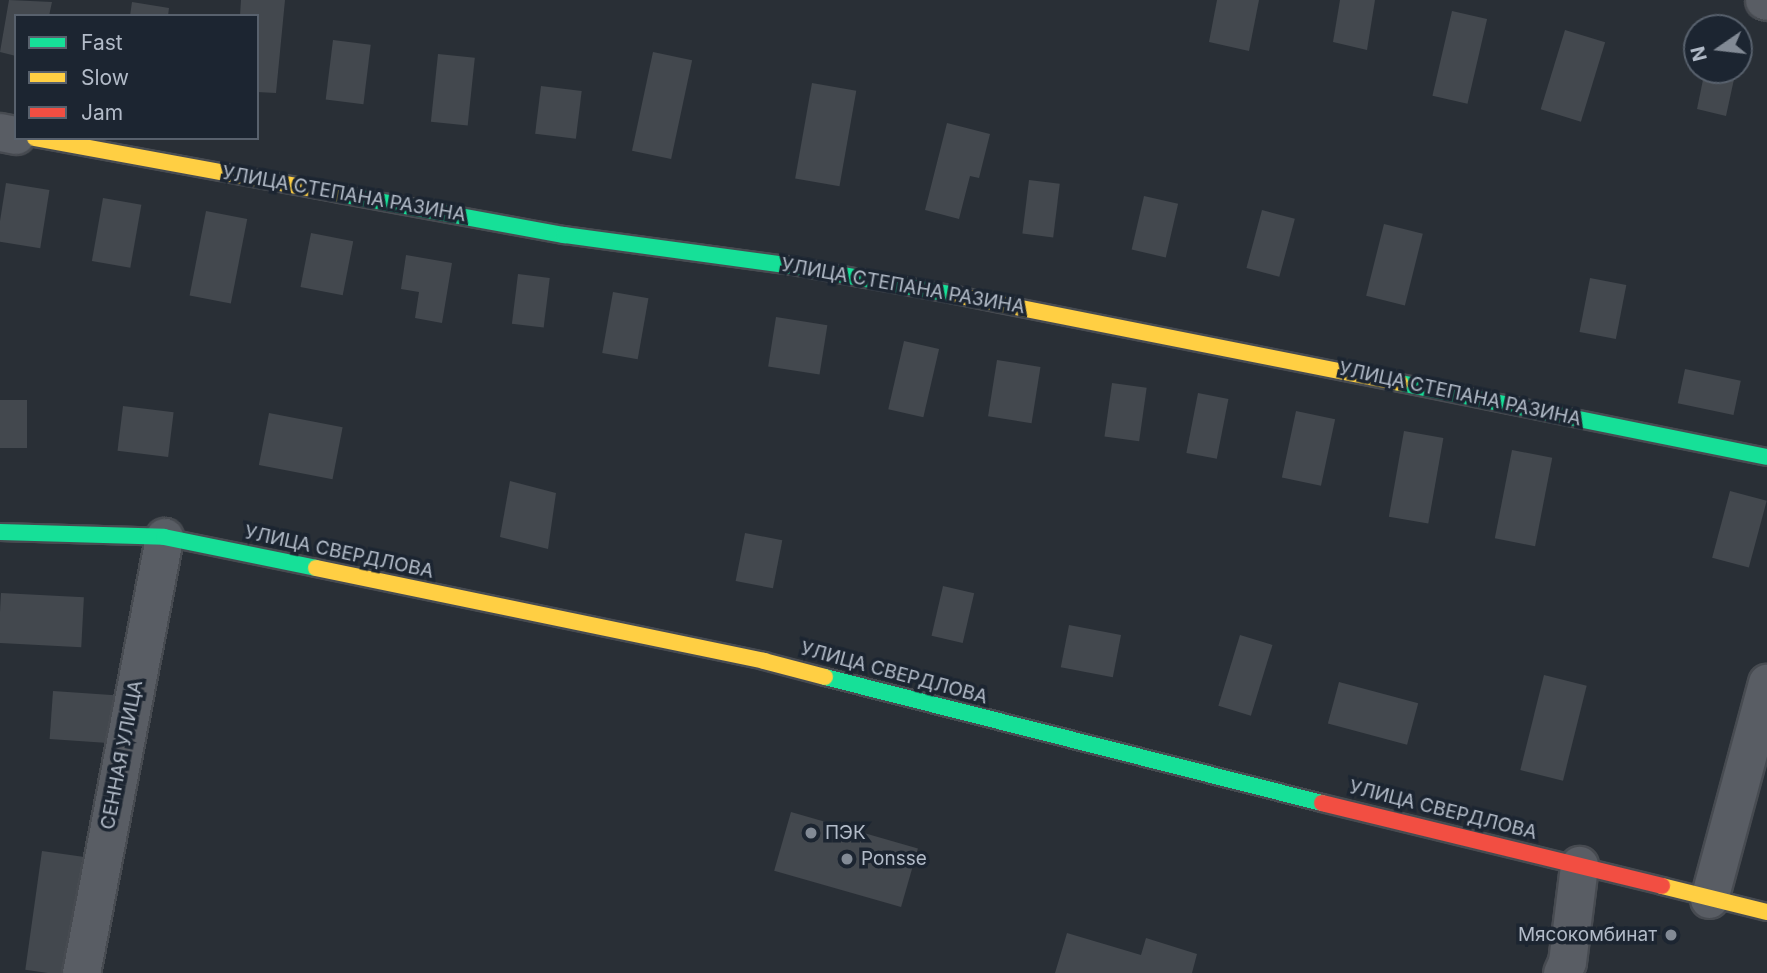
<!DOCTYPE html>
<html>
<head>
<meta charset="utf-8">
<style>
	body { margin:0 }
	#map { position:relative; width:1767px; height:973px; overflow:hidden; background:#292f36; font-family:Inter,sans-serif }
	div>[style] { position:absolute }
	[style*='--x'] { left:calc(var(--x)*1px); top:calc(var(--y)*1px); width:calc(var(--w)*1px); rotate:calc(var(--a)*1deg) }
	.building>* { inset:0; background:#43484e; transform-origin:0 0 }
	.roads { filter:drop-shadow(2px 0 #474b51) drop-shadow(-2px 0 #474b51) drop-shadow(0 2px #474b51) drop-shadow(0 -2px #474b51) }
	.street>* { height:37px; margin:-18.5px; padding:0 18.5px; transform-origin:18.5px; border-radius:18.5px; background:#595d64 }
	.fast>* { height:16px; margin:-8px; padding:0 8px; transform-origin:8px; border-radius:8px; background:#16e098 }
	.slow>* { height:16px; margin:-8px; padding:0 8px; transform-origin:8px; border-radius:8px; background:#ffcf43 }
	.jam>* { height:16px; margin:-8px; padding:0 8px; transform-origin:8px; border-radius:8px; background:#f24e42 }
	.dots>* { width:19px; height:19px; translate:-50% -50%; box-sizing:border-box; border:4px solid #1c2531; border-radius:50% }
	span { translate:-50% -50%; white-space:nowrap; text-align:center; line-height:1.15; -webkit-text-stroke:7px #1c2531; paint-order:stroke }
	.street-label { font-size:19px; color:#b2bbc8 }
	.poi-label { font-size:19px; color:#b2bbc8 }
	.left { translate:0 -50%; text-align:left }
	.right { translate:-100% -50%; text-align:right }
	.legend { position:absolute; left:14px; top:14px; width:245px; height:126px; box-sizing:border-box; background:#1c2531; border:2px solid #58616d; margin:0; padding:9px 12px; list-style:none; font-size:21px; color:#b2bbc8 }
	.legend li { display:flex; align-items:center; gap:14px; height:35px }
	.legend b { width:35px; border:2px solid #58616d }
	.north { position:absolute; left:1683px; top:14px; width:70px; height:70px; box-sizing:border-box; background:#1c2531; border:2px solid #58616d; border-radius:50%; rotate:256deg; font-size:19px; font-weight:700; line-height:28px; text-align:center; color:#b2bbc8 }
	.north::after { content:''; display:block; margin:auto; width:24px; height:32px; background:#828a95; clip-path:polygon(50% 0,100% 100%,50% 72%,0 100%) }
</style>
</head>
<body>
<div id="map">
	<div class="building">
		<i style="clip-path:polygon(9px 0,52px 2px,49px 16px,16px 16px,16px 56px,0 52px)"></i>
		<i style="clip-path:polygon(241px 0,285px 0,276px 93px,257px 92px,257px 16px,240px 16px)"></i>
		<i style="clip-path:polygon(1217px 0,1259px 0,1249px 51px,1209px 42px)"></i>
		<i style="clip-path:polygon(1340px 0,1375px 0,1367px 50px,1333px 42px)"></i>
		<i style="clip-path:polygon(132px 2px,169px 8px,168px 16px,130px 16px)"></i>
		<i style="left:1452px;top:11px;width:36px;height:87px;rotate:13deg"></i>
		<i style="left:1565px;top:30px;width:42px;height:83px;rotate:17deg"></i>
		<i style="left:333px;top:40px;width:38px;height:60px;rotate:7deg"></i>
		<i style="left:653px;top:52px;width:40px;height:101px;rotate:12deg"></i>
		<i style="left:438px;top:54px;width:37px;height:68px;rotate:6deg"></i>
		<i style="clip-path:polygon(1705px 70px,1736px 70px,1726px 116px,1697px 109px)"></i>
		<i style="left:812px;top:83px;width:45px;height:97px;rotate:10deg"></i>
		<i style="left:541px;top:86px;width:41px;height:48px;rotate:7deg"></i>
		<i style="clip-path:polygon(947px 123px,990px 134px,979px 178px,970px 176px,959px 219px,925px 210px)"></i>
		<i style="left:1029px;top:180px;width:31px;height:54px;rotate:7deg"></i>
		<i style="left:6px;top:183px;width:44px;height:59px;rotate:9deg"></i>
		<i style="left:1144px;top:196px;width:35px;height:55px;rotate:13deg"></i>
		<i style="left:103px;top:198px;width:39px;height:64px;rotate:10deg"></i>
		<i style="left:1262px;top:210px;width:34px;height:60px;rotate:15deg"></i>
		<i style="left:206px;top:211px;width:42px;height:86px;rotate:11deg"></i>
		<i style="left:1384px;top:224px;width:40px;height:74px;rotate:14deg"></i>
		<i style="left:311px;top:233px;width:43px;height:55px;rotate:11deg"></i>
		<i style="clip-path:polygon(406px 255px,452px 263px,442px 323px,415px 318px,419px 292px,401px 289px)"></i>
		<i style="left:518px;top:274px;width:32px;height:50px;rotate:7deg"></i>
		<i style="left:1590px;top:278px;width:37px;height:55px;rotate:11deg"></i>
		<i style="left:613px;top:292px;width:36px;height:62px;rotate:10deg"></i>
		<i style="left:776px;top:317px;width:52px;height:50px;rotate:9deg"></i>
		<i style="left:904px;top:341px;width:36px;height:70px;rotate:13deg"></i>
		<i style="left:997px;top:360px;width:44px;height:57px;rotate:9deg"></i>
		<i style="left:1685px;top:369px;width:57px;height:35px;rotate:12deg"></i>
		<i style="left:1112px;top:383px;width:35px;height:54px;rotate:8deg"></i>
		<i style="left:1198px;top:393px;width:31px;height:61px;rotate:11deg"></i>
		<i style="left:0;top:400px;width:27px;height:48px"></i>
		<i style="left:123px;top:406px;width:51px;height:45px;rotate:7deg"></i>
		<i style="left:1296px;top:411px;width:40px;height:68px;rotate:12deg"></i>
		<i style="left:269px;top:413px;width:75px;height:53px;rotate:11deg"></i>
		<i style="left:1404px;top:431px;width:40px;height:87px;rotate:10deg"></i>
		<i style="left:1512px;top:450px;width:41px;height:90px;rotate:11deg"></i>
		<i style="clip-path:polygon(510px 481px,556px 493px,548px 549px,500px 537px)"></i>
		<i style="left:1730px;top:491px;width:38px;height:69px;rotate:15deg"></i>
		<i style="left:745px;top:533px;width:38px;height:49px;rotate:11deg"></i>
		<i style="left:943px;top:586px;width:32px;height:51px;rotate:13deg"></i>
		<i style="left:1px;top:593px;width:83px;height:50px;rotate:3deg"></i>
		<i style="left:1069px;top:625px;width:53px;height:43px;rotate:11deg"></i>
		<i style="left:1240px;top:635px;width:34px;height:74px;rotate:17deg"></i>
		<i style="left:1544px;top:675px;width:44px;height:98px;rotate:14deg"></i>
		<i style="left:1339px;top:682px;width:82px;height:43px;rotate:15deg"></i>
		<i style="left:53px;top:691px;width:62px;height:48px;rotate:4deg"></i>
		<i style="left:791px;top:812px;width:132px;height:61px;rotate:16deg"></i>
		<i style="left:42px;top:851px;width:41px;height:120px;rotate:8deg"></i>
		<i style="clip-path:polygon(1067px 933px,1141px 955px,1146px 938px,1197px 954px,1192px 973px,1055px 973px)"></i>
	</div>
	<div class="roads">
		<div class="street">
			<i style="--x:1764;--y:0;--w:3;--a:18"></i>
			<i style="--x:0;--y:132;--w:16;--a:11"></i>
			<i style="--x:1709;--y:899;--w:224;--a:-75"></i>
			<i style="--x:81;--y:973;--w:444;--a:-79.2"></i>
			<i style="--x:1562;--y:973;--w:12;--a:-66"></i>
			<i style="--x:1567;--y:962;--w:98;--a:-82.9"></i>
		</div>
		<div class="fast">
			<i style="--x:340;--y:194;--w:228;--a:10.4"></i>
			<i style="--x:564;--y:235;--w:225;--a:7.7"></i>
			<i style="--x:787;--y:265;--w:171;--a:10.1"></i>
			<i style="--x:1400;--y:383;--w:374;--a:11.4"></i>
			<i style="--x:0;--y:532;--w:164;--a:1.7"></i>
			<i style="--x:164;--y:537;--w:155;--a:11.5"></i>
			<i style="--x:825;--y:677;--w:513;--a:14.23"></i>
		</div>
		<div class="slow">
			<i style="--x:35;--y:138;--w:310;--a:10.4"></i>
			<i style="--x:955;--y:295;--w:454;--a:11.2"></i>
			<i style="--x:316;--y:568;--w:458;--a:11.7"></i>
			<i style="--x:764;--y:661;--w:63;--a:14.7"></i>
			<i style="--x:1662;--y:886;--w:108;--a:13.9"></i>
		</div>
		<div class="jam">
			<i style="--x:1322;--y:803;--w:350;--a:13.7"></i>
		</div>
	</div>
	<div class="dots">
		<i style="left:811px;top:833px;background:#828a95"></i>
		<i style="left:847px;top:859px;background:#828a95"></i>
		<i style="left:1671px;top:935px;background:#828a95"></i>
	</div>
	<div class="street-label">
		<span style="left:344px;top:194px;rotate:10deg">УЛИЦА СТЕПАНА РАЗИНА</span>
		<span style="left:903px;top:286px;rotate:10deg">УЛИЦА СТЕПАНА РАЗИНА</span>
		<span style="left:1460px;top:394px;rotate:12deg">УЛИЦА СТЕПАНА РАЗИНА</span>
		<span style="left:339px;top:552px;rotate:12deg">УЛИЦА СВЕРДЛОВА</span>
		<span style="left:894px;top:673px;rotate:15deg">УЛИЦА СВЕРДЛОВА</span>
		<span style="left:122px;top:755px;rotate:-79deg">СЕННАЯ УЛИЦА</span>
		<span style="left:1443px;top:810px;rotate:14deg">УЛИЦА СВЕРДЛОВА</span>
	</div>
	<div class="poi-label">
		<span class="left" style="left:825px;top:833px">ПЭК</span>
		<span class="left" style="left:861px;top:859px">Ponsse</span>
		<span class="right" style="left:1657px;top:935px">Мясокомбинат</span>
	</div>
	<ul class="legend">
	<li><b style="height:9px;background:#16e098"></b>Fast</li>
	<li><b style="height:9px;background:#ffcf43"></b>Slow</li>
	<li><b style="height:9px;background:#f24e42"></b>Jam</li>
	</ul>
	<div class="north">N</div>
</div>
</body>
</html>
